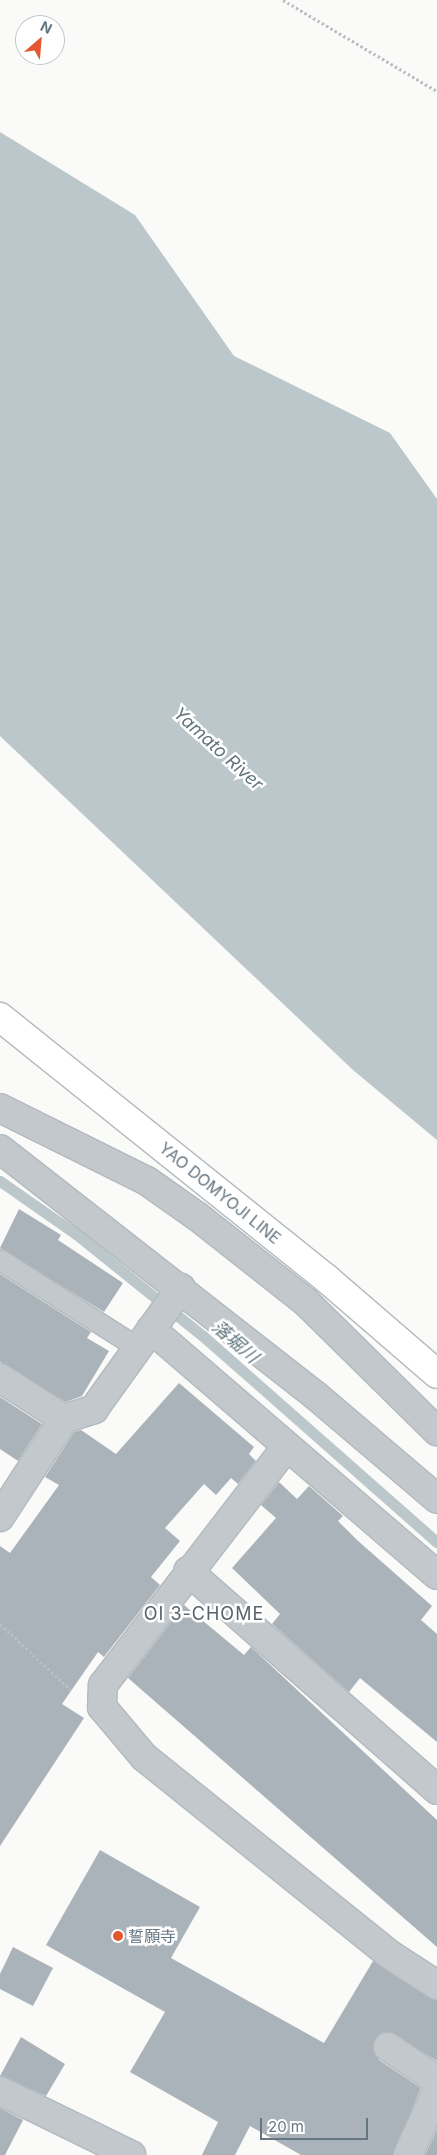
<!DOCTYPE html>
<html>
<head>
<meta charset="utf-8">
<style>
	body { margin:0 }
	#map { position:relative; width:437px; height:2155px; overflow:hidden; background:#fafaf8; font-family:Inter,"Noto Sans JP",sans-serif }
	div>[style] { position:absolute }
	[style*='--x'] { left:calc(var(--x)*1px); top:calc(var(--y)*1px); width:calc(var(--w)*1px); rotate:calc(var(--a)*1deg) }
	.water>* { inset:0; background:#bbc7cb }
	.stream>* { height:11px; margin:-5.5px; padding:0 5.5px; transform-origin:5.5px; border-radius:5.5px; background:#bbc7cb }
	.building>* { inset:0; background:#aab3b9 }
	.path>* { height:3px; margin-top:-1.5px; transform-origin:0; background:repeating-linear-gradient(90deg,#bbbfc2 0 2.5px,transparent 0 5px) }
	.roads { filter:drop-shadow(1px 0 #b3babf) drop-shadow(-1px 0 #b3babf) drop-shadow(0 1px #b3babf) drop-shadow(0 -1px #b3babf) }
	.lane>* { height:20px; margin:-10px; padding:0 10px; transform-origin:10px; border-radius:10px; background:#c3c8cc }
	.street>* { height:28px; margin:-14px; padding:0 14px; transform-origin:14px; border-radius:14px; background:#c3c8cc }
	.secondary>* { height:28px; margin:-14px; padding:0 14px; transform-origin:14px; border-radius:14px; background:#fff }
	.dots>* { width:14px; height:14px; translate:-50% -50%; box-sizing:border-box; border:2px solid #fff; border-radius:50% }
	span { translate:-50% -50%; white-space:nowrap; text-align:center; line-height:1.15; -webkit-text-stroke:5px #fff; paint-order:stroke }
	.street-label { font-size:16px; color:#657683 }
	.poi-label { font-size:16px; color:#657683 }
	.left { translate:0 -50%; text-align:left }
	.water-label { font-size:18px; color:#60757c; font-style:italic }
	.neighbourhood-label { font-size:18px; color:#57646e; letter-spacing:1px }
	.north { position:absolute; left:15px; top:15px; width:50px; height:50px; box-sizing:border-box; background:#fff; border:1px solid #c1c8cd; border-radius:50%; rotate:27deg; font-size:14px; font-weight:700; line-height:20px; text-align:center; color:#657683 }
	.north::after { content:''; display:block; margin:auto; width:18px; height:22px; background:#e4572e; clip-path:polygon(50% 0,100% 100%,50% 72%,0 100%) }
	.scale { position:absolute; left:260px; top:2118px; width:108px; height:22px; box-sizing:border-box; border:2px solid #657683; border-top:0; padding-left:6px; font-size:15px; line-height:18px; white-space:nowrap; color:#657683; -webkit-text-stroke:4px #fff; paint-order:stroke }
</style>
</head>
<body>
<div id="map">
	<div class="water">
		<i style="clip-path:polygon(0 132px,135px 215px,234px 356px,390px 433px,437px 499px,437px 1140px,353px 1070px,0 736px)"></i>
	</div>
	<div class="stream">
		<i style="--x:0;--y:1181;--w:93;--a:34.9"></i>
		<i style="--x:76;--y:1234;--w:163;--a:38.8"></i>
		<i style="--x:203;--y:1336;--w:312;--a:41.4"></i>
	</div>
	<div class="building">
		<i style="clip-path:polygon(19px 1209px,61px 1235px,58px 1240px,123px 1283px,104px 1312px,0 1248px)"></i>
		<i style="clip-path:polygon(0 1274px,91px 1332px,87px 1338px,109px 1351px,82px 1396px,66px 1402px,0 1362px)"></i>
		<i style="clip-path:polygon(179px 1383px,254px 1447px,249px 1454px,256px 1461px,238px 1484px,231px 1478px,216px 1495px,204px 1484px,165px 1528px,180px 1541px,151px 1577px,160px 1585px,104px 1657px,98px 1652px,62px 1704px,84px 1718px,0 1846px,0 1546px,10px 1553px,59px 1485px,45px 1477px,74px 1432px,81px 1430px,116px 1454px)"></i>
		<i style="clip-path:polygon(0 1397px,42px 1424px,18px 1461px,0 1449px)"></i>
		<i style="clip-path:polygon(279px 1482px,297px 1499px,309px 1486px,343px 1516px,338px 1521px,357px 1540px,432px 1606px,421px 1620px,437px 1634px,437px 1742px,360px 1678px,349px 1692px,272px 1624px,280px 1614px,232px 1568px,276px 1518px,261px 1505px)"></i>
		<i style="clip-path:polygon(184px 1605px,244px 1655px,251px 1647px,437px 1820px,437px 1947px,128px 1678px)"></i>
		<i style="clip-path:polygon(100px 1850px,200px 1907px,171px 1958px,324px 2043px,373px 1961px,437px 2000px,437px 2061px,390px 2032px,381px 2033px,373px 2045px,379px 2060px,421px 2088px,393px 2155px,301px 2155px,250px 2126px,235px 2155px,202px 2155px,218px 2122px,130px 2072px,165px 2012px,46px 1945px)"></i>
		<i style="clip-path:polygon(13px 1947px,53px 1968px,33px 2006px,0 1989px,0 1974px)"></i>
		<i style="clip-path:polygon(21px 2037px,65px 2064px,46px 2096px,0 2076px)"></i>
		<i style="clip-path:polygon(0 2108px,23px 2120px,5px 2155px,0 2155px)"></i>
		<i style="clip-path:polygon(437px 2129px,437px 2155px,425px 2155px)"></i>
	</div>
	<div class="path">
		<i style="--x:283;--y:0;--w:179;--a:30.6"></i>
		<i style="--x:0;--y:1624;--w:97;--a:42.9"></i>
	</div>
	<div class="roads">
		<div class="lane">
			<i style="--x:0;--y:1260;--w:164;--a:32.5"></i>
		</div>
		<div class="street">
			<i style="--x:0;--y:1108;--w:164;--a:26.4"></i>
			<i style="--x:147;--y:1181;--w:62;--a:35.2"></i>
			<i style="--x:198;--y:1217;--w:137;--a:38.2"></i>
			<i style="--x:306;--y:1302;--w:184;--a:44.6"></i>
			<i style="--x:0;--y:1149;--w:400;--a:38"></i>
			<i style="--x:315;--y:1395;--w:160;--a:40.4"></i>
			<i style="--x:151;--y:1329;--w:377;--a:40.7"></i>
			<i style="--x:0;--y:1378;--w:76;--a:32.6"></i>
			<i style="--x:64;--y:1419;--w:32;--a:-18"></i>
			<i style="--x:94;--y:1409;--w:149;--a:-54.3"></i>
			<i style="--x:287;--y:1446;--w:302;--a:127.6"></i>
			<i style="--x:103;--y:1685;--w:22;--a:93"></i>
			<i style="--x:102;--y:1707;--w:65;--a:50"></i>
			<i style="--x:144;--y:1757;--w:314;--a:38.8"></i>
			<i style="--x:389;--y:1954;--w:57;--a:32.9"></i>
			<i style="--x:0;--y:1517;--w:117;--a:-56.9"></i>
			<i style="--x:188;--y:1571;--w:332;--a:41.3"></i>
			<i style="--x:388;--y:2047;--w:59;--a:34"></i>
			<i style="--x:0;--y:2091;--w:146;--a:26"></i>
			<i style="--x:408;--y:2155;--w:70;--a:-65.6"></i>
		</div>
		<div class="secondary">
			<i style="--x:0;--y:1017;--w:419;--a:38.7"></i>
			<i style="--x:327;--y:1279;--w:145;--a:40.8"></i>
		</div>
	</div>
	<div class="dots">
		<i style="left:118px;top:1936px;background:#e4572e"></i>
	</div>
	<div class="street-label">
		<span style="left:220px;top:1193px;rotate:39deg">YAO DOMYOJI LINE</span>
	</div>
	<div class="poi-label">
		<span class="left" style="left:128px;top:1936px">誓願寺</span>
	</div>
	<div class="water-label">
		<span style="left:218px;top:749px;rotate:42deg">Yamato River</span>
		<span style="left:235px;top:1342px;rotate:41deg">落堀川</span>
	</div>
	<div class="neighbourhood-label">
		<span style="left:204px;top:1614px">OI 3-CHOME</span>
	</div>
	<div class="north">N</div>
	<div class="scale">20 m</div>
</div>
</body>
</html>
